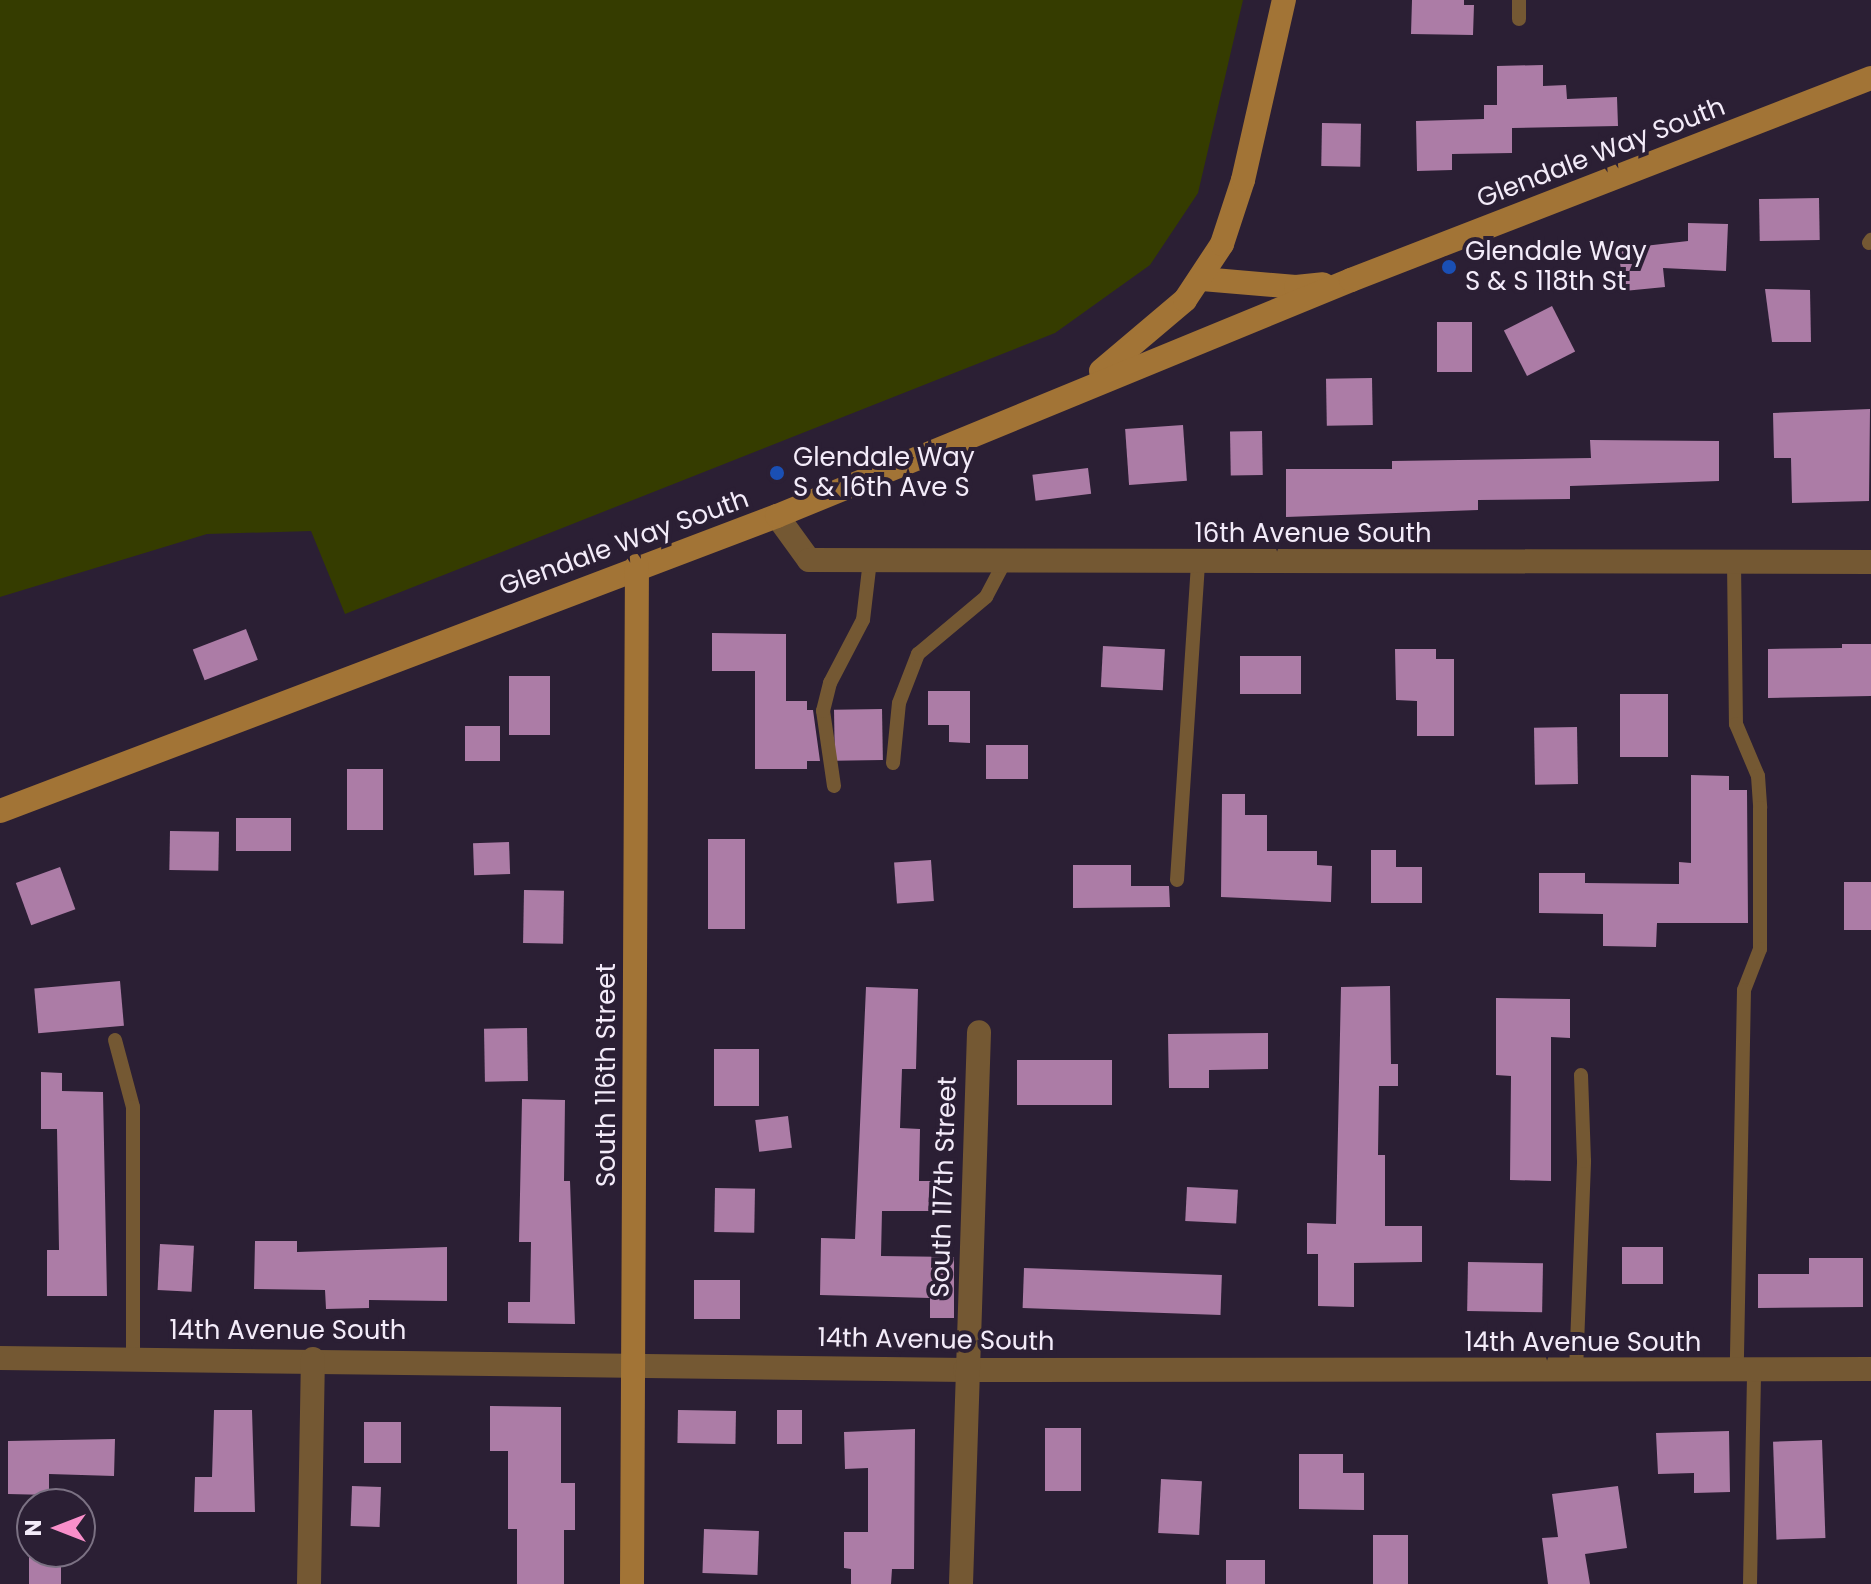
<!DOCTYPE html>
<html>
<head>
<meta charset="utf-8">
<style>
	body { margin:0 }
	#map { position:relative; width:1871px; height:1584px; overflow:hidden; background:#2b1f34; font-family:Poppins,sans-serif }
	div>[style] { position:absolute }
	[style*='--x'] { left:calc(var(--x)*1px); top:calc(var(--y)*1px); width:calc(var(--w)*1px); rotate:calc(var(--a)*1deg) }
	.green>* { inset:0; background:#353c00 }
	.building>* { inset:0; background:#ac7ca6; transform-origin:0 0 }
	.lane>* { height:14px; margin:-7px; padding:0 7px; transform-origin:7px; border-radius:7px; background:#745833 }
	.street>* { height:24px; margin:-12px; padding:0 12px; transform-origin:12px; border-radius:12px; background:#745833 }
	.secondary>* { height:24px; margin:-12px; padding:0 12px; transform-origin:12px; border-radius:12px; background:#a27436 }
	.dots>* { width:22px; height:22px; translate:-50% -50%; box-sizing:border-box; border:4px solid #2b1f34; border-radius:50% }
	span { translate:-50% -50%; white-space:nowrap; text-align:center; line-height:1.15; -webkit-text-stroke:8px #2b1f34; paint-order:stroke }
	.street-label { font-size:26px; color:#f3ebf9 }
	.poi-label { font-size:26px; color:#f3ebf9 }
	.left { translate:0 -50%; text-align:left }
	.north { position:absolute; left:16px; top:1488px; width:80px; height:80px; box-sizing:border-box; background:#2b1f34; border:2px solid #7b7183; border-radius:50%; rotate:270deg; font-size:22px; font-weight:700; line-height:32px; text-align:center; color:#f3ebf9 }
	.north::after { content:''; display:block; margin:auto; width:28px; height:36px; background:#f98fca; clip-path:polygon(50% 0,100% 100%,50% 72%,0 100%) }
</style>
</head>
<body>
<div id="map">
	<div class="green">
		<i style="clip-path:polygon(0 0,1243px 0,1198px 193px,1150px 265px,1055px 333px,345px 614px,311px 531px,207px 534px,0 597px)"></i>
	</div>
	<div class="building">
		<i style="clip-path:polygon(1412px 0,1464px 0,1464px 5px,1474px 5px,1473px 35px,1411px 34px)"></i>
		<i style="clip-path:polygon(1543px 65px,1543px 86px,1566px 85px,1567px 99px,1617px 97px,1618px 126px,1512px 128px,1512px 153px,1452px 154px,1452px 170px,1417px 171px,1416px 121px,1484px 119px,1484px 105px,1497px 105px,1497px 66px)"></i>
		<i style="left:1322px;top:123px;width:39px;height:43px;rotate:1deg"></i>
		<i style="left:1819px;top:198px;width:42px;height:60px;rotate:89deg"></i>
		<i style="clip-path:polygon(1688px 223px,1728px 224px,1726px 271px,1663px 268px,1665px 287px,1624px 291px,1618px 249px,1688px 241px)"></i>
		<i style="clip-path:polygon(1765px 289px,1810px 290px,1811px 342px,1772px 342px)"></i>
		<i style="left:1552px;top:306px;width:51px;height:54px;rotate:63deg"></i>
		<i style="left:1437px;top:322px;width:35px;height:50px"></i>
		<i style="left:1372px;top:378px;width:47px;height:46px;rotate:89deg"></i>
		<i style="clip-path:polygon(1870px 409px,1869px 501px,1792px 503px,1791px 458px,1774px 458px,1773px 413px)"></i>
		<i style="left:1183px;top:425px;width:56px;height:58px;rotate:86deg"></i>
		<i style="left:1262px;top:431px;width:44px;height:32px;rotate:89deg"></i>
		<i style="clip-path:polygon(1590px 440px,1719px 441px,1719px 481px,1570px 486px,1570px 499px,1478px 500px,1478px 510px,1286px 517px,1286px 469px,1392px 469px,1392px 461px,1591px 458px)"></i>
		<i style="left:1088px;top:468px;width:26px;height:56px;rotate:83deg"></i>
		<i style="left:246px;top:629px;width:33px;height:57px;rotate:69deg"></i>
		<i style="clip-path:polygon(712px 633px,786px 634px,786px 701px,807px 701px,807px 710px,813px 710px,820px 761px,807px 761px,807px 769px,755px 769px,755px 671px,712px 671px)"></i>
		<i style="clip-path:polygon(1842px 644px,1871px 644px,1871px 696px,1768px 698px,1768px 649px,1842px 648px)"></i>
		<i style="left:1103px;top:646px;width:62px;height:41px;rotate:3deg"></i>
		<i style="clip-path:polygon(1395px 649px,1436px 649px,1436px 659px,1454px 659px,1454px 736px,1417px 736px,1417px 701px,1396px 700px)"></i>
		<i style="left:1240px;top:656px;width:61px;height:38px"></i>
		<i style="left:550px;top:676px;width:59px;height:41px;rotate:90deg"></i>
		<i style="clip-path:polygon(928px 691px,970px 691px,970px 743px,949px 742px,949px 725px,928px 725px)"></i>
		<i style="left:1620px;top:694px;width:48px;height:63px"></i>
		<i style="left:882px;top:709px;width:51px;height:48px;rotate:89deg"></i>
		<i style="left:465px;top:726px;width:35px;height:35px"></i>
		<i style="left:1577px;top:727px;width:57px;height:43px;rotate:89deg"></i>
		<i style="left:986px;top:745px;width:42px;height:34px"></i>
		<i style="left:347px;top:769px;width:36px;height:61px"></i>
		<i style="clip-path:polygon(1691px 775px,1729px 776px,1729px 790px,1747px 790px,1748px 923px,1657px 923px,1656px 947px,1603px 946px,1603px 914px,1539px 913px,1539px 873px,1585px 873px,1585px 883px,1679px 884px,1679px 862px,1691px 863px)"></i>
		<i style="clip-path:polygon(1222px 794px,1245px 794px,1245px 815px,1267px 815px,1267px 851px,1317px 851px,1317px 865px,1332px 866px,1331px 902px,1221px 897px)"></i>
		<i style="left:236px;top:818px;width:55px;height:33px"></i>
		<i style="left:170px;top:831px;width:49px;height:39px;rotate:1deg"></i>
		<i style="left:708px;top:839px;width:37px;height:90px"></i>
		<i style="left:509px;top:842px;width:32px;height:36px;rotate:88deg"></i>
		<i style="clip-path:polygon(1371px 850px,1396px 850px,1396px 867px,1422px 867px,1422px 903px,1371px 903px)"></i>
		<i style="left:931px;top:860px;width:41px;height:37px;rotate:86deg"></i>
		<i style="clip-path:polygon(1073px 865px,1131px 865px,1131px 886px,1169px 886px,1170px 907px,1073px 908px)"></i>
		<i style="left:60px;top:867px;width:45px;height:47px;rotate:70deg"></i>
		<i style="left:1844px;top:882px;width:27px;height:48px"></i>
		<i style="left:524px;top:890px;width:40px;height:53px;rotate:1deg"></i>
		<i style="left:120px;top:981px;width:45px;height:86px;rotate:85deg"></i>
		<i style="clip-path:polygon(1390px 986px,1391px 1064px,1398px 1064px,1398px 1086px,1379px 1086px,1378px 1155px,1385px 1155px,1385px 1226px,1422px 1226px,1422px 1262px,1354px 1263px,1354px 1307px,1318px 1306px,1318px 1254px,1307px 1254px,1307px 1223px,1336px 1224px,1341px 987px)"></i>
		<i style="clip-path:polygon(866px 987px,918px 989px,916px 1069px,902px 1069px,900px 1128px,920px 1129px,919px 1181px,938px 1181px,938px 1211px,882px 1211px,881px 1256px,954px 1257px,954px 1318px,930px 1318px,930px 1298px,820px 1295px,821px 1238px,855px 1239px)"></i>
		<i style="clip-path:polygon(1496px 998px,1570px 999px,1570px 1038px,1551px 1037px,1551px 1181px,1510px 1180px,1511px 1076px,1496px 1075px)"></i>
		<i style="left:527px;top:1028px;width:53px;height:43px;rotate:89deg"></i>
		<i style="clip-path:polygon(1268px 1033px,1268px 1069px,1209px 1070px,1209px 1088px,1169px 1088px,1168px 1034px)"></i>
		<i style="left:714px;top:1049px;width:45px;height:57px"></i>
		<i style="left:1017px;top:1060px;width:95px;height:45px"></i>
		<i style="clip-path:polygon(41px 1072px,62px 1073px,62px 1091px,103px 1092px,107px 1296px,47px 1296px,47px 1250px,59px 1250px,57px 1129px,41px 1129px)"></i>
		<i style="clip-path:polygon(522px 1099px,565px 1100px,564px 1181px,570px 1181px,575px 1324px,508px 1323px,508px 1302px,530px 1302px,531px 1242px,519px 1242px)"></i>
		<i style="left:788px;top:1116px;width:32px;height:33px;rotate:83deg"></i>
		<i style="left:1187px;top:1187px;width:51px;height:34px;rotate:3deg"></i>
		<i style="left:715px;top:1188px;width:40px;height:44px;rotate:1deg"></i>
		<i style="clip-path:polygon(255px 1241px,297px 1241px,297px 1252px,447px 1247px,447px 1301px,369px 1300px,369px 1308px,326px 1309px,325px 1290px,254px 1289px)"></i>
		<i style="left:160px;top:1244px;width:34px;height:46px;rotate:3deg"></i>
		<i style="left:1663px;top:1247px;width:37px;height:41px;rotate:90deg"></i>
		<i style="clip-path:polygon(1809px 1258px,1863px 1258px,1863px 1307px,1758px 1308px,1758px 1274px,1809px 1274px)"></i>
		<i style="left:1468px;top:1262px;width:75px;height:49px;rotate:1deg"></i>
		<i style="left:1024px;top:1268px;width:198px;height:40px;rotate:2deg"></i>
		<i style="left:694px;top:1280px;width:46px;height:39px"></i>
		<i style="clip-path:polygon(490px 1406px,561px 1407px,561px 1483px,575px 1483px,575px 1530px,564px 1530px,564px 1584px,517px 1584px,517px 1529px,508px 1529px,508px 1451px,490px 1451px)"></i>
		<i style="clip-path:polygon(214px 1410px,252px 1410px,255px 1512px,194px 1512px,195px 1477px,212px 1477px)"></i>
		<i style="left:678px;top:1410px;width:58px;height:33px;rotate:1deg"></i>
		<i style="left:777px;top:1410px;width:25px;height:34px"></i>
		<i style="left:364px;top:1422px;width:37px;height:41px"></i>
		<i style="left:1045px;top:1428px;width:36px;height:63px"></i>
		<i style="clip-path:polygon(915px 1429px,914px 1569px,892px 1569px,891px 1584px,851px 1584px,851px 1569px,844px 1568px,844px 1532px,868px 1532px,868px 1468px,845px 1469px,844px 1432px)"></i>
		<i style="clip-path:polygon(1729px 1431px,1730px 1492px,1694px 1493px,1694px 1473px,1658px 1474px,1656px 1433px)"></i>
		<i style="clip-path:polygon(115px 1439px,114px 1476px,49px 1474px,49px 1495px,8px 1494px,8px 1441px)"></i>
		<i style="left:1822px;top:1440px;width:98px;height:49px;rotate:88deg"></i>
		<i style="clip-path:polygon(1299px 1454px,1343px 1454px,1343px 1473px,1364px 1473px,1364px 1510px,1299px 1509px)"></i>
		<i style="left:1161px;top:1479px;width:41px;height:54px;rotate:3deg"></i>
		<i style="left:352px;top:1486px;width:29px;height:40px;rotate:2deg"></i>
		<i style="clip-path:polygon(1618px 1486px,1627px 1548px,1585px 1554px,1590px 1584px,1548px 1584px,1542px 1538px,1558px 1537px,1552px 1494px)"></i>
		<i style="left:704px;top:1529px;width:55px;height:44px;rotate:2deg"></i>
		<i style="left:1373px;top:1535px;width:35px;height:49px"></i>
		<i style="left:29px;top:1552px;width:32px;height:32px"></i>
		<i style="left:1226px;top:1560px;width:39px;height:24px"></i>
	</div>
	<div class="lane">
		<i style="--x:1519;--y:19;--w:19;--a:-90"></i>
		<i style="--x:1869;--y:243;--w:4;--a:-56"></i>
		<i style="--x:1734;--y:563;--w:161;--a:89.3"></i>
		<i style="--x:1736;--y:724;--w:56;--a:67.1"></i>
		<i style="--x:1758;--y:776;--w:32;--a:86"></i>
		<i style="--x:1760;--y:808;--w:141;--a:90"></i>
		<i style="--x:1760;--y:949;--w:44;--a:111.3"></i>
		<i style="--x:1744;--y:990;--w:381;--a:91.1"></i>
		<i style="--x:893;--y:763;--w:60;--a:-84.3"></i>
		<i style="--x:899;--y:703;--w:53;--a:-68.8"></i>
		<i style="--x:918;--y:654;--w:89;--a:-40"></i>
		<i style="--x:986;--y:597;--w:41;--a:-62.2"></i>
		<i style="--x:834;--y:786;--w:76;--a:-98.3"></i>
		<i style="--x:823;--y:711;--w:29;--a:-76"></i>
		<i style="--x:830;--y:683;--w:71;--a:-62.4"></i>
		<i style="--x:863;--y:620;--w:60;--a:-83.3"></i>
		<i style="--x:1177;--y:880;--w:320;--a:-86.2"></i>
		<i style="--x:115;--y:1040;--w:69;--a:75"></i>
		<i style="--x:133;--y:1107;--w:251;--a:90"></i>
		<i style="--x:1576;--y:1371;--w:210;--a:-87.8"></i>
		<i style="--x:1584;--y:1161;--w:86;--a:-92"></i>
		<i style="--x:1750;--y:1584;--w:213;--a:-88.9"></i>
	</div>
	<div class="street">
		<i style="--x:777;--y:516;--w:54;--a:54"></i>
		<i style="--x:809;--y:560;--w:1062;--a:0.11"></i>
		<i style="--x:0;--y:1358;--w:965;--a:0.71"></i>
		<i style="--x:965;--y:1370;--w:906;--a:-0.06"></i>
		<i style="--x:309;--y:1584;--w:225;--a:-89"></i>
		<i style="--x:961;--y:1584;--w:552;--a:-88.13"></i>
	</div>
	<div class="secondary">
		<i style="--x:1202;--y:279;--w:94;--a:4.9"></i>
		<i style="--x:1296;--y:287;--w:27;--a:-6"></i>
		<i style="--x:1101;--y:371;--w:110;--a:-40.2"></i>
		<i style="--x:1185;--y:300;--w:67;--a:-56.5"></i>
		<i style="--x:1222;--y:244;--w:67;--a:-71.8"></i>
		<i style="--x:1243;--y:180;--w:185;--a:-77.2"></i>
		<i style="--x:0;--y:811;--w:831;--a:-20.79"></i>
		<i style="--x:777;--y:516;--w:621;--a:-22.35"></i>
		<i style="--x:1351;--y:280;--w:558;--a:-21.23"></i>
		<i style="--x:632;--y:1584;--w:1018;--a:-89.72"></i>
	</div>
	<div class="dots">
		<i style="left:1449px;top:267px;background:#1a4fb4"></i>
		<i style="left:777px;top:473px;background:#1a4fb4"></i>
	</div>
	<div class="street-label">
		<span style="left:1601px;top:153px;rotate:-21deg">Glendale Way South</span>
		<span style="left:1313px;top:534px">16th Avenue South</span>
		<span style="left:624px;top:543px;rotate:-20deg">Glendale Way South</span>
		<span style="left:607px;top:1075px;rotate:-90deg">South 116th Street</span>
		<span style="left:944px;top:1187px;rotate:-88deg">South 117th Street</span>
		<span style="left:288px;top:1331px">14th Avenue South</span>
		<span style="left:936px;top:1340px;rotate:1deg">14th Avenue South</span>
		<span style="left:1583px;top:1343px">14th Avenue South</span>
	</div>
	<div class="poi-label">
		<span class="left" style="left:1465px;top:267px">Glendale Way<br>S &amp; S 118th St</span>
		<span class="left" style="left:793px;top:473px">Glendale Way<br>S &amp; 16th Ave S</span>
	</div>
	<div class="north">N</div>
</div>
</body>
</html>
